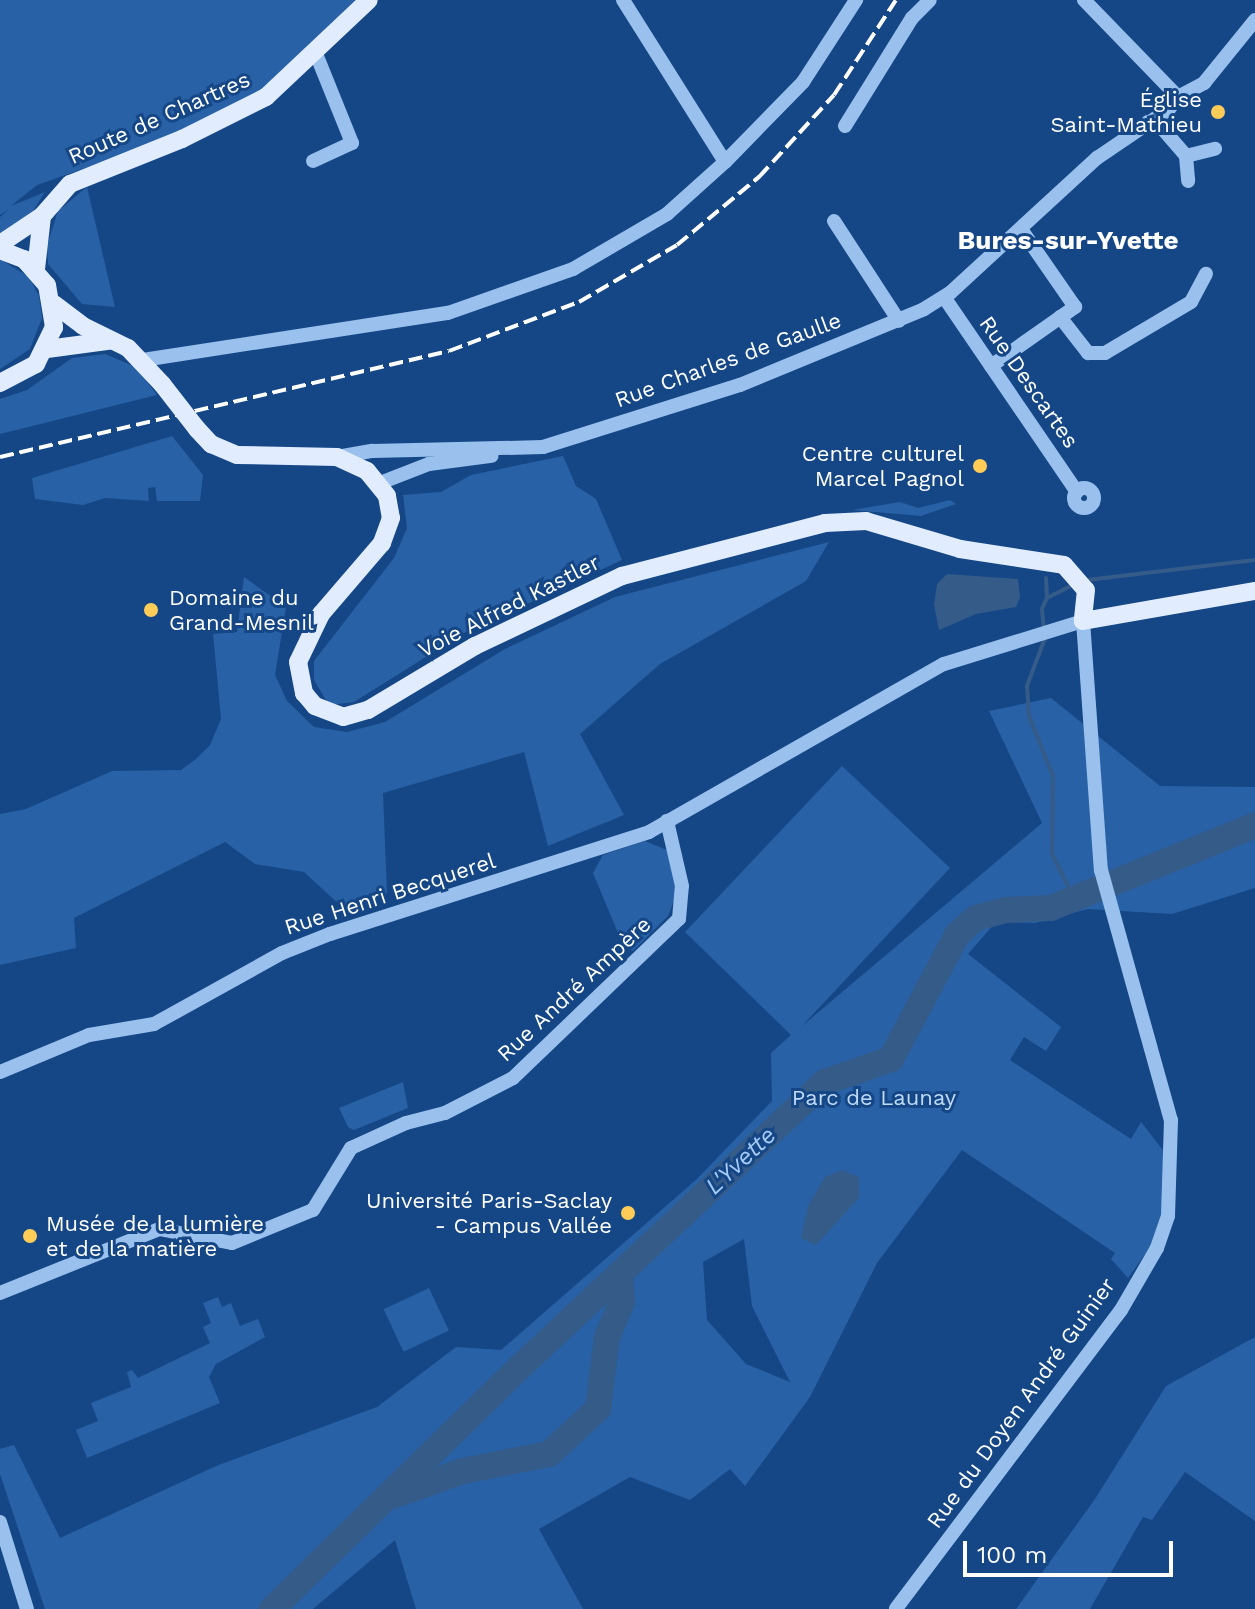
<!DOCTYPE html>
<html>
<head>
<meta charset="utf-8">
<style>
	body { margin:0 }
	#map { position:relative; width:1255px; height:1609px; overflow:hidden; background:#154786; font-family:"Work Sans",sans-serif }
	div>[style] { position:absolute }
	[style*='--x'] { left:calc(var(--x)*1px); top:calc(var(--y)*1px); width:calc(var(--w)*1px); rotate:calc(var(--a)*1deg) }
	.green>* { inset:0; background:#2861a5; transform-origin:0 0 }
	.water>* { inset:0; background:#355b89 }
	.stream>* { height:4px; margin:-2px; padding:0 2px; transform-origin:2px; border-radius:2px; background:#355b89 }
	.river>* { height:26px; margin:-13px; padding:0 13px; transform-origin:13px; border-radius:13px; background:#355b89 }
	.minor>* { height:14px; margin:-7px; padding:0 7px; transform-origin:7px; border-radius:7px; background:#9ac1ee }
	.minor>.ring { margin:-7px; padding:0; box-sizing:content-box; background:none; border:14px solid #9ac1ee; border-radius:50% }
	.major>* { height:18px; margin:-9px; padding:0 9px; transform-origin:9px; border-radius:9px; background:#e1edff }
	.rail>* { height:4px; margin-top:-2px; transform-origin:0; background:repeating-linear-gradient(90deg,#fff 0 14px,transparent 0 20px) }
	.major-bridge>* { height:18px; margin:-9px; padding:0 9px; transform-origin:9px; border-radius:9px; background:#e1edff }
	.dots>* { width:22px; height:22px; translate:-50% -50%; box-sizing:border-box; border:4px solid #154786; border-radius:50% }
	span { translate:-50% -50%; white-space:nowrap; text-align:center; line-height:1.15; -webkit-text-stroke:6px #154786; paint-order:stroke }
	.poi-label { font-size:22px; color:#fff }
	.right { translate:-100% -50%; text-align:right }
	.left { translate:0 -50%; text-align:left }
	.street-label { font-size:22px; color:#fff }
	.park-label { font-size:22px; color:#c0dbfa }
	.water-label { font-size:24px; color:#a6cbf6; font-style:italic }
	.quarter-label { font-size:26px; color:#fff; font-weight:700 }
	.scale { position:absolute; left:963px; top:1541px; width:210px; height:36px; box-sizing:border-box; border:4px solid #fff; border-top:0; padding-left:10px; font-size:24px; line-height:28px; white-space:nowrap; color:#fff; -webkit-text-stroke:6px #154786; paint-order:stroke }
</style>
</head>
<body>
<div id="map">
	<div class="green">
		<i style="clip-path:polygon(0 0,359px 0,260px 93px,176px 136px,37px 185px,11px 206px,45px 192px,30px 216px,0 235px,0 217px,9px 209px,0 215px)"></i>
		<i style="clip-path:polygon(87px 187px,115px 307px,82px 304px,48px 264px,47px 245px,58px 211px)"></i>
		<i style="clip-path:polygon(0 259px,29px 277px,39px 296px,42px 318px,30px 349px,0 369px)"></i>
		<i style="clip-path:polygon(105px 354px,136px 367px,157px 395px,0 434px,0 399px,27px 390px,72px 358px)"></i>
		<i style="clip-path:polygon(172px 436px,203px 475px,200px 501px,157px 501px,155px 487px,148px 488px,149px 501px,105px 498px,83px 505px,35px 499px,32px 478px)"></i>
		<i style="clip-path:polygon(563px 456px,576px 486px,596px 499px,622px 560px,464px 633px,354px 702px,329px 705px,314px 680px,314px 661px,394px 558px,407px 528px,403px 495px,441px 492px,471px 475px)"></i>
		<i style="clip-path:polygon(950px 500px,956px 504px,921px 516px,852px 510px,900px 502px,918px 508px)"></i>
		<i style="clip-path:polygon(829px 542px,806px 581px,660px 664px,580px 734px,624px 815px,548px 846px,524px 752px,383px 793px,387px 893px,343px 908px,304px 872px,255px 864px,225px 842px,74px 918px,76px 948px,0 965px,0 814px,26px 809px,112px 771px,181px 770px,196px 759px,210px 745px,221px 719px,213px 634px,237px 632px,244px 577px,286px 607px,275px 675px,287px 701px,314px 727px,347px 732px,385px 722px,505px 649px,615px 597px)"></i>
		<i style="clip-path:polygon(evenodd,1051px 698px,1160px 786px,1255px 787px,1255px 888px,1172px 914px,1088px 909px,1035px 923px,996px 922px,968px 954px,1061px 1027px,1046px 1051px,1024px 1037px,1010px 1060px,1131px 1139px,1141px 1122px,1166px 1154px,1163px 1215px,1152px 1245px,1128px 1278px,1111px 1259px,1115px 1253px,962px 1150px,877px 1263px,810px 1397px,745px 1486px,730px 1469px,690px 1500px,630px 1477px,539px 1529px,583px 1609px,416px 1609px,395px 1540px,313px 1609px,45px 1609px,0 1474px,0 1449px,14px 1445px,60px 1538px,216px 1466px,377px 1407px,456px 1347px,501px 1350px,697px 1179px,772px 1101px,771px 1053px,791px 1035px,685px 932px,842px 766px,950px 868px,802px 1026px,1042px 823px,989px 711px,1051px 698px,744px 1239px,752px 1306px,790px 1382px,746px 1364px,707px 1320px,703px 1262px,744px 1239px)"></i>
		<i style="clip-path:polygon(645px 841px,667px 850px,677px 893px,668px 916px,633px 951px,623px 945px,593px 873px,603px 855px)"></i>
		<i style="clip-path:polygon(403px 1082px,408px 1108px,354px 1130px,348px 1127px,339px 1108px)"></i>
		<i style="left:429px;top:1288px;width:47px;height:50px;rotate:65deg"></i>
		<i style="clip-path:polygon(218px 1297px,222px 1307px,231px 1303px,240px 1326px,258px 1319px,265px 1337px,216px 1364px,209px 1377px,220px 1403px,87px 1458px,76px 1430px,98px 1421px,91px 1403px,131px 1387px,127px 1372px,132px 1370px,138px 1378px,210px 1343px,203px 1327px,211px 1323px,203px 1303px)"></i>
		<i style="clip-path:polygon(1255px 1337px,1255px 1521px,1185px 1472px,1152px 1520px,1143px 1517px,1090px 1609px,1016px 1609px,1095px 1499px,1166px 1386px)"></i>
	</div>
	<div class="water">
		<i style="clip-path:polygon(947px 574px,1018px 579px,1020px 597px,1016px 607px,976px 614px,939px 630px,934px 605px,937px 584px)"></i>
		<i style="clip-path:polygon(842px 1170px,859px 1177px,859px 1198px,816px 1245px,801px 1238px,808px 1206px,825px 1177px)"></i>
	</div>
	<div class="stream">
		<i style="--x:1046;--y:578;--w:20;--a:87"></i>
		<i style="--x:1087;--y:580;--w:169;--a:-6.8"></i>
		<i style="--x:1044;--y:629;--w:20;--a:-96"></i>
		<i style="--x:1042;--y:609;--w:12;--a:-66"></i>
		<i style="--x:1047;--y:598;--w:31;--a:-27"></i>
		<i style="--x:1045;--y:638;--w:51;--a:110.6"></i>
		<i style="--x:1027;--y:686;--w:30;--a:86"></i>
		<i style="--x:1029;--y:716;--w:65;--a:68.2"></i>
		<i style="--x:1053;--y:776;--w:78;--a:90.7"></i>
		<i style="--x:1052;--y:854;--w:51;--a:63.4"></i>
	</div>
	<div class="river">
		<i style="--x:392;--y:1496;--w:75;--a:-19.4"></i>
		<i style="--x:463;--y:1471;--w:88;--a:-11.2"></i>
		<i style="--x:549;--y:1454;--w:67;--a:-42.6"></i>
		<i style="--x:598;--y:1409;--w:73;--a:-82.9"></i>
		<i style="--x:607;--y:1337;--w:38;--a:-67"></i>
		<i style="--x:622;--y:1302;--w:27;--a:-94"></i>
		<i style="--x:272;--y:1609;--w:345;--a:-44.3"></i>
		<i style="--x:519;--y:1368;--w:419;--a:-43.1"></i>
		<i style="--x:825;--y:1082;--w:70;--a:-19.2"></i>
		<i style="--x:891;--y:1059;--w:140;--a:-62"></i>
		<i style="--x:957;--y:935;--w:25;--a:-42"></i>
		<i style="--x:976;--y:918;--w:31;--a:-15"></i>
		<i style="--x:1006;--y:910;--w:45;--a:-2.5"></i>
		<i style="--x:1051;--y:908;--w:220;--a:-22.1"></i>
	</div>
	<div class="minor">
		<i style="--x:623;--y:0;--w:191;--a:57.8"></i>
		<i style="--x:1084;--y:0;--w:135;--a:45.9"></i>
		<i style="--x:1148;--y:122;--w:14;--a:21"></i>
		<i style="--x:1161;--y:127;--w:38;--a:49"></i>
		<i style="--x:845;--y:126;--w:127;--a:-58.2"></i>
		<i style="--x:912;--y:18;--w:25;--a:-45"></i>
		<i style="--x:1186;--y:156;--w:30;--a:-14"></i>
		<i style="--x:1186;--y:156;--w:25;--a:85"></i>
		<i style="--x:313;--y:161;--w:43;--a:-24.8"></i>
		<i style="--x:352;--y:143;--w:96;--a:-112"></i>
		<i style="--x:834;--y:221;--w:119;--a:57"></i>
		<i style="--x:944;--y:297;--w:236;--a:55.7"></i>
		<i style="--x:1060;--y:317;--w:46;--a:52.1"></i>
		<i style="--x:1088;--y:353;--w:17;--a:0"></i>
		<i style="--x:1105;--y:353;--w:100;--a:-30.7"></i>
		<i style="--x:1191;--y:302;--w:32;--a:-62"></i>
		<i style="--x:143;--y:360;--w:309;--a:-8.8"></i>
		<i style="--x:448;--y:313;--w:133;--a:-19.4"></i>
		<i style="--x:573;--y:269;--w:109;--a:-30.3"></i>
		<i style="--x:667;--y:214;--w:78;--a:-41.9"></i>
		<i style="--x:725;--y:162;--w:112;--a:-45.7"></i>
		<i style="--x:803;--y:82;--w:98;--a:-57.1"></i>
		<i style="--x:991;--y:366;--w:103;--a:-35.1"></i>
		<i style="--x:1075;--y:307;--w:95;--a:-124.7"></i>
		<i style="--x:337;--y:457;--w:36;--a:-10"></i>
		<i style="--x:372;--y:451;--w:171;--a:-1.3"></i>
		<i style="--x:543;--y:447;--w:207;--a:-17.5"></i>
		<i style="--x:740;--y:385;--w:199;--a:-22.4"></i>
		<i style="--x:924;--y:309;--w:31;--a:-32"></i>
		<i style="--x:950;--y:293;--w:200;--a:-42.6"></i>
		<i style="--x:1097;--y:158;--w:87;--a:-34.2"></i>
		<i style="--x:1169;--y:109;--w:15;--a:-53"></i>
		<i style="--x:1178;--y:97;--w:30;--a:-28"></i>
		<i style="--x:1204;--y:83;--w:81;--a:-51"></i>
		<i style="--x:380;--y:483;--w:53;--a:-21.2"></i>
		<i style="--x:429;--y:464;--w:63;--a:-7.4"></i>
		<i class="ring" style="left:1074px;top:488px;width:6px;height:6px"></i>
		<i style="--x:0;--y:1072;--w:96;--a:-22.6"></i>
		<i style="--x:89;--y:1035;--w:66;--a:-9.6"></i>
		<i style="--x:154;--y:1024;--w:146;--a:-29"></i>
		<i style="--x:282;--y:953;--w:52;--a:-21.6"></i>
		<i style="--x:330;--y:934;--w:335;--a:-17.7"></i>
		<i style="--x:649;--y:832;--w:339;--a:-29.7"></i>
		<i style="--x:944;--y:664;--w:145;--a:-17.2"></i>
		<i style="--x:1083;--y:621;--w:250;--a:85.9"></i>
		<i style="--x:1101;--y:870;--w:260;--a:74.4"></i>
		<i style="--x:1171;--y:1120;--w:96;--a:91.8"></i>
		<i style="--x:1168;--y:1216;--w:34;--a:109"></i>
		<i style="--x:1157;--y:1248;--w:72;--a:120.1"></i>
		<i style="--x:1121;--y:1310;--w:374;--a:127"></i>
		<i style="--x:0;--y:1293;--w:171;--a:-21.9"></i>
		<i style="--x:159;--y:1229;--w:74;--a:10.9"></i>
		<i style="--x:232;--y:1243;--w:87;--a:-22.2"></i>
		<i style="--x:313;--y:1210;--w:73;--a:-58.5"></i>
		<i style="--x:351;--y:1148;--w:60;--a:-24.4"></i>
		<i style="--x:406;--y:1123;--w:40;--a:-14.4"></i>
		<i style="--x:445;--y:1113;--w:76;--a:-27.2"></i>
		<i style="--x:513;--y:1078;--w:230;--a:-43.8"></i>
		<i style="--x:679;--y:919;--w:33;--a:-85"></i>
		<i style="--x:682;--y:886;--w:67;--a:-103"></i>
		<i style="--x:0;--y:1522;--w:91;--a:72.8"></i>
	</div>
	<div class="major">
		<i style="--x:0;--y:244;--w:50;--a:-33.7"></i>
		<i style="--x:42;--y:216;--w:43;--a:-48.8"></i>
		<i style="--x:70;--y:184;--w:121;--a:-21.9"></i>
		<i style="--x:182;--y:139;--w:94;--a:-26.6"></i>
		<i style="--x:266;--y:97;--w:141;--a:-43.3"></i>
		<i style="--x:0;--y:250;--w:26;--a:21"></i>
		<i style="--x:24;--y:259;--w:35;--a:49"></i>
		<i style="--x:47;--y:285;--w:43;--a:80.5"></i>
		<i style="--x:54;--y:327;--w:41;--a:115.9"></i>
		<i style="--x:36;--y:364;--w:41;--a:152.2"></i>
		<i style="--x:36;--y:269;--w:53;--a:-83.5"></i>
		<i style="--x:54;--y:304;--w:36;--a:37"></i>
		<i style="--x:83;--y:326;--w:50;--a:26.1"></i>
		<i style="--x:128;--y:348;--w:50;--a:46.6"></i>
		<i style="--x:47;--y:349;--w:62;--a:-7.5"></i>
		<i style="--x:197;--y:429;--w:21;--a:47"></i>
		<i style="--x:211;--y:444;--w:28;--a:23"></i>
		<i style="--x:237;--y:455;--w:100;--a:1.1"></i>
		<i style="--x:337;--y:457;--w:33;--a:25"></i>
		<i style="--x:367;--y:471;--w:32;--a:51"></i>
		<i style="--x:387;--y:496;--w:22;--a:80"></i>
		<i style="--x:391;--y:518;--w:27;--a:110"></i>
		<i style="--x:382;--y:543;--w:94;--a:130.7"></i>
		<i style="--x:321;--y:614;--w:53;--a:115.6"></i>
		<i style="--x:298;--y:662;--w:32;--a:79"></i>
		<i style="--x:304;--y:693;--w:17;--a:50"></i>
		<i style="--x:315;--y:706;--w:30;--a:21"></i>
		<i style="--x:343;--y:717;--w:26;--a:-16"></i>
		<i style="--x:368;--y:710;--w:125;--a:-30.9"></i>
		<i style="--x:475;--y:646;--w:163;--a:-25.5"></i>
		<i style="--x:622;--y:576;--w:210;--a:-14.6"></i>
		<i style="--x:825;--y:523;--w:41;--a:-2.8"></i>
		<i style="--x:866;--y:521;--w:98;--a:16.6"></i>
		<i style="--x:960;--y:549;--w:105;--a:8.7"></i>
		<i style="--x:1064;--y:565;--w:33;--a:49"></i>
		<i style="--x:1086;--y:590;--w:31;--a:96"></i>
		<i style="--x:1083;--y:621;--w:175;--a:-9.9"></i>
	</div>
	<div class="rail">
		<i style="--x:0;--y:457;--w:461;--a:-13.3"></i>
		<i style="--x:449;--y:351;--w:139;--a:-20.7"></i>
		<i style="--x:579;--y:302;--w:113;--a:-30.2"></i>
		<i style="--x:677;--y:245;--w:107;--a:-39.7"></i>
		<i style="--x:759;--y:177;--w:111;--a:-47.6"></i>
		<i style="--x:834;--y:95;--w:113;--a:-56.9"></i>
	</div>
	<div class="major-bridge">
		<i style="--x:162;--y:384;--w:57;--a:52.1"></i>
	</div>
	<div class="dots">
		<i style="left:1218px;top:112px;background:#ffcd57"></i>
		<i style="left:980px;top:466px;background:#ffcd57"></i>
		<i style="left:151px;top:610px;background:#ffcd57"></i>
		<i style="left:628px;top:1213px;background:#ffcd57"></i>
		<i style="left:30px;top:1236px;background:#ffcd57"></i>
	</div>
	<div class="poi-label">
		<span class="right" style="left:1202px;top:112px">Église<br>Saint-Mathieu</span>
		<span class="right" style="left:964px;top:466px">Centre culturel<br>Marcel Pagnol</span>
		<span class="left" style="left:169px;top:610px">Domaine du<br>Grand-Mesnil</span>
		<span class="right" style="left:612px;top:1213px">Université Paris-Saclay<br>- Campus Vallée</span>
		<span class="left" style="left:46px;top:1236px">Musée de la lumière<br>et de la matière</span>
	</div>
	<div class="street-label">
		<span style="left:159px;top:118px;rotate:-24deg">Route de Chartres</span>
		<span style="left:728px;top:360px;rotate:-20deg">Rue Charles de Gaulle</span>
		<span style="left:1029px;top:382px;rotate:55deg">Rue Descartes</span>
		<span style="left:509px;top:606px;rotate:-27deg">Voie Alfred Kastler</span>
		<span style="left:390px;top:894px;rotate:-18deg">Rue Henri Becquerel</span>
		<span style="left:574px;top:989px;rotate:-43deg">Rue André Ampère</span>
		<span style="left:1021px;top:1403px;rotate:-54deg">Rue du Doyen André Guinier</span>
	</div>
	<div class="park-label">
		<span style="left:874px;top:1098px">Parc de Launay</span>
	</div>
	<div class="water-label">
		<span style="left:741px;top:1161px;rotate:-43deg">L'Yvette</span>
	</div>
	<div class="quarter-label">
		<span style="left:1068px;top:241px">Bures-sur-Yvette</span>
	</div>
	<div class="scale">100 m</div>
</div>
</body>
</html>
